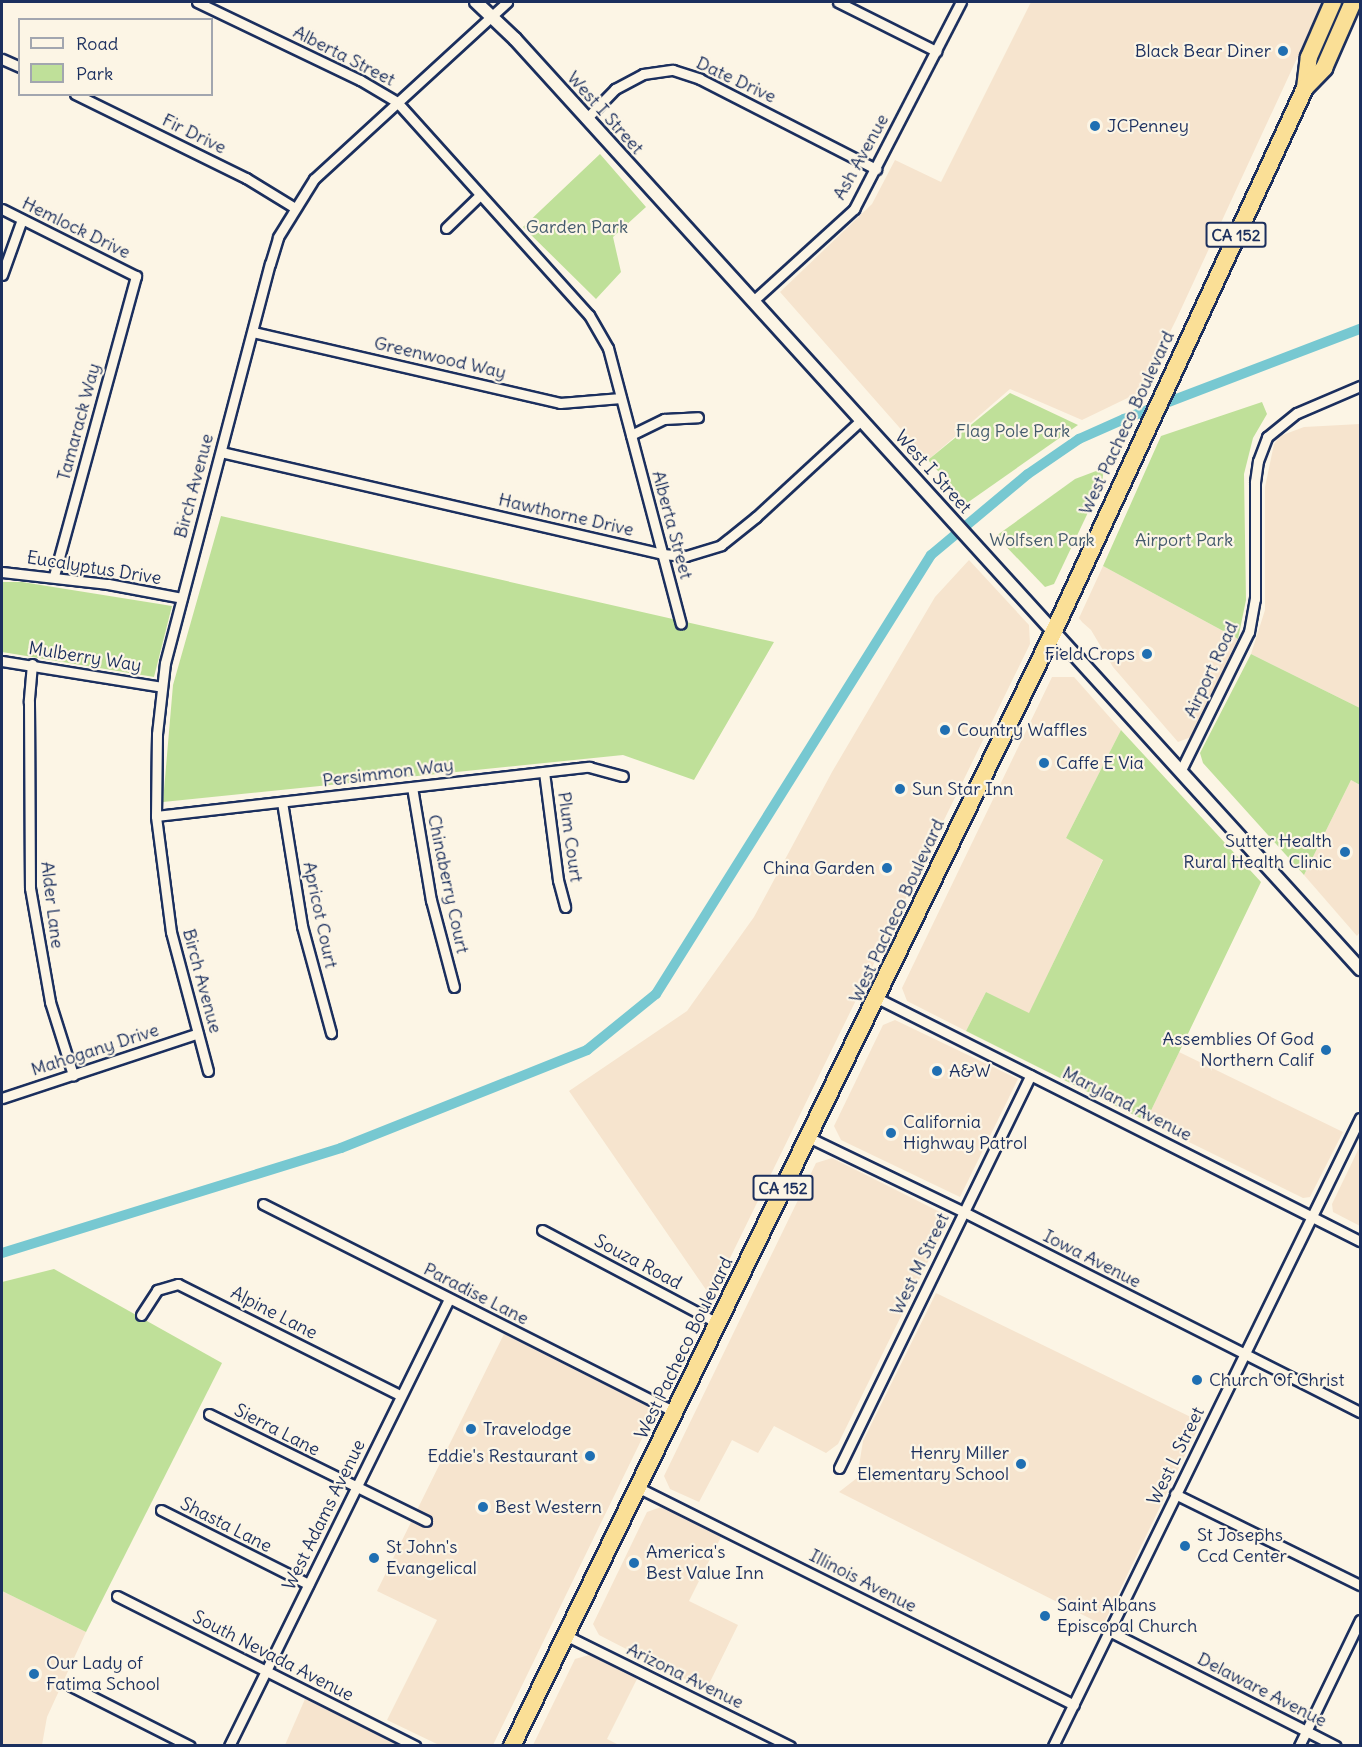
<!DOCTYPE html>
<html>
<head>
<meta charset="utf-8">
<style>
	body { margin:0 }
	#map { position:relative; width:1362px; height:1747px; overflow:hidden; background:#fcf5e5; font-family:Delius,sans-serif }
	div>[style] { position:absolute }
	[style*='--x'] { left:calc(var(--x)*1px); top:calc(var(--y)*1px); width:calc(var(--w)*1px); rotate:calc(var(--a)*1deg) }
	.built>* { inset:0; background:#f6e4ce }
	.green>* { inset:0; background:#bfe099 }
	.canal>* { height:10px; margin:-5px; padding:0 5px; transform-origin:5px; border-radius:5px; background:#77c8d1 }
	.roads { filter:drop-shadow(2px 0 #1b2f5e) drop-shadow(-2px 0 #1b2f5e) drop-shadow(0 2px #1b2f5e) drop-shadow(0 -2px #1b2f5e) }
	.street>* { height:9px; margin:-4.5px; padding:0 4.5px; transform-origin:4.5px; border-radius:4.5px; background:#fcf5e5 }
	.secondary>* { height:12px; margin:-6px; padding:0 6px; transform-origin:6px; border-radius:6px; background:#fcf5e5 }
	.highway>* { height:16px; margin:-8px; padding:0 8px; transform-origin:8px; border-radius:8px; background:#fadf96 }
	.dots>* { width:16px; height:16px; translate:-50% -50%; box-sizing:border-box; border:3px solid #fcf5e5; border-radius:50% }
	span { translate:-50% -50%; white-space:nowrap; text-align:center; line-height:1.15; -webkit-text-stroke:4.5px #fcf5e5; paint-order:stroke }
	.shield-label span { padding:2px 4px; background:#fcf5e5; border:2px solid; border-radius:4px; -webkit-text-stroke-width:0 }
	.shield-label { font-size:16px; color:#1b2f5e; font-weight:700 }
	.poi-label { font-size:18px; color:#1b2f5e }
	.right { translate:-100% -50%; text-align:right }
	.left { translate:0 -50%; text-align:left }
	.street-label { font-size:18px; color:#1b2f5e }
	.park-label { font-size:18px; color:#445b6d }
	.frame { position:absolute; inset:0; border:3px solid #1b2f5e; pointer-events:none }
	.legend { position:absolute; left:18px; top:18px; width:195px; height:78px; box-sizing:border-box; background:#fcf5e5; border:2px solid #a2a6af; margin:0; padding:8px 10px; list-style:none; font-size:18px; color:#1b2f5e }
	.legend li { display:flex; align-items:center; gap:12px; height:30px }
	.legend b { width:30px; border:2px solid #a2a6af }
</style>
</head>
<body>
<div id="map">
	<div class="built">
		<i style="clip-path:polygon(1031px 2px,1323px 2px,1176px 320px,1140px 392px,1082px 420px,1010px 389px,928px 460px,780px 292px,872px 204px,895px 160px,941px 182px)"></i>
		<i style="clip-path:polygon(1360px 424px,1360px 708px,1251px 654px,1265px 610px,1265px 487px,1274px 444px,1280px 436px,1304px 427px)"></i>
		<i style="clip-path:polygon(969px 560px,1029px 625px,1030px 644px,711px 1297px,569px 1091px,687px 1011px,754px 917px,832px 772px,935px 597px)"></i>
		<i style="clip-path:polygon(1103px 566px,1238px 639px,1191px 737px,1178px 742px,1113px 667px,1091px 630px,1082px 622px,1079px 618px)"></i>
		<i style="clip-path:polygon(1052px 677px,1074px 677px,1121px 730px,1066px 838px,1103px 859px,1029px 1014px,986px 992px,966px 1031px,907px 1001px,902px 988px)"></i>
		<i style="clip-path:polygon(1351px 780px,1360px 785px,1360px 932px,1357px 936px,1304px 875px)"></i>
		<i style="clip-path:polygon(895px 1020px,1018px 1079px,960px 1197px,841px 1140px,834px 1126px,883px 1025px)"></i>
		<i style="clip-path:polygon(1179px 1052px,1343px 1132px,1310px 1197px,1303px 1198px,1146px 1121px)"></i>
		<i style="clip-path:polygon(1360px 1146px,1360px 1226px,1333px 1212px,1332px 1204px)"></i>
		<i style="clip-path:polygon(832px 1158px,950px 1217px,838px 1444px,826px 1453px,774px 1426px,758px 1453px,732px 1440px,699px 1502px,670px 1489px,664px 1476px,816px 1163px)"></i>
		<i style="clip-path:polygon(936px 1293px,1201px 1422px,1103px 1625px,839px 1492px,857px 1478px,863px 1441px)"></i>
		<i style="clip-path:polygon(504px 1334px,647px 1406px,652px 1418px,493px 1745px,439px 1745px,387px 1720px,437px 1620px,377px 1591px)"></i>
		<i style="clip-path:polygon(661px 1507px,721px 1537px,689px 1601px,738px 1625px,706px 1690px,599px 1635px,593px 1624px,647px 1512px)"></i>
		<i style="clip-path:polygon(2px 1591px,86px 1632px,47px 1717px,42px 1745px,2px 1745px)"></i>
		<i style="clip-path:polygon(589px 1655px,637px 1679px,607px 1739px,619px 1745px,533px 1745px,575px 1659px)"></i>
		<i style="clip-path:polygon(305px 1699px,402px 1745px,285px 1745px)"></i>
	</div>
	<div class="green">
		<i style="clip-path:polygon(600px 154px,646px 207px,613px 237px,621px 272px,596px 299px,523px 227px)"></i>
		<i style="clip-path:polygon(1010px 393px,1078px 425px,967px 503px,928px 460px)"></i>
		<i style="clip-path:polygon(1262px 402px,1267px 414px,1253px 438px,1244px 474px,1246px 600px,1238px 639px,1103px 566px,1161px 436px)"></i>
		<i style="clip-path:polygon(1104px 468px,1102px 483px,1054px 584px,1045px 587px,996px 536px,1075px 479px)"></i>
		<i style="clip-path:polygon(221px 516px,774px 642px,694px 780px,623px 755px,163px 802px,173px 685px)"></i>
		<i style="clip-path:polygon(2px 582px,22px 582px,172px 606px,154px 677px,2px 652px)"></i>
		<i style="clip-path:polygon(1251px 654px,1360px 708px,1360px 785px,1351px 780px,1304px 875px,1203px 763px,1200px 753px)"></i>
		<i style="clip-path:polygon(1121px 730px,1261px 882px,1146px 1121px,966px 1031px,986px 992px,1029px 1013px,1103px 860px,1066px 838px)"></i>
		<i style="clip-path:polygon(54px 1269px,222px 1363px,86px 1632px,2px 1591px,2px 1282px)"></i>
	</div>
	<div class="canal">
		<i style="--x:2;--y:1253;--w:355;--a:-17.2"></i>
		<i style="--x:341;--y:1148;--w:265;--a:-21.7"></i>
		<i style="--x:587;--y:1050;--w:89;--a:-39.1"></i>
		<i style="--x:656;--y:994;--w:518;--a:-57.94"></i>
		<i style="--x:931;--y:555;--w:126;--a:-39.9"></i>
		<i style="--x:1028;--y:474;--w:62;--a:-34.5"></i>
		<i style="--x:1079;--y:439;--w:49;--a:-24"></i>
		<i style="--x:1124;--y:419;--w:253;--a:-20.9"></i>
	</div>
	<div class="roads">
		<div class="street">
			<i style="--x:197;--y:2;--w:181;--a:25.6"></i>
			<i style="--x:360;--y:80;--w:43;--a:30.7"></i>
			<i style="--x:397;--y:102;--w:287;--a:48"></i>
			<i style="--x:589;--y:315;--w:38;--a:60"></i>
			<i style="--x:608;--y:348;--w:285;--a:75.2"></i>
			<i style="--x:838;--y:2;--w:110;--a:26.6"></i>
			<i style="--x:2;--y:59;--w:20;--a:24"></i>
			<i style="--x:75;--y:94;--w:191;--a:26.2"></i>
			<i style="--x:246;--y:178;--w:57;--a:31.5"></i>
			<i style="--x:586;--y:119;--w:42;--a:-46"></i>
			<i style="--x:615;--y:89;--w:32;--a:-28"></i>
			<i style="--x:643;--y:74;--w:30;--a:-8"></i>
			<i style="--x:673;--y:70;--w:28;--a:18"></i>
			<i style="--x:700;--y:79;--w:198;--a:27.1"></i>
			<i style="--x:2;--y:209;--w:150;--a:26.6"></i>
			<i style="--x:136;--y:276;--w:311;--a:105.3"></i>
			<i style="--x:446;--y:228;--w:47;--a:-44.1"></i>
			<i style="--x:2;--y:275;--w:59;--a:-70.3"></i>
			<i style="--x:753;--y:301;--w:137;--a:-42.3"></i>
			<i style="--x:854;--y:209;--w:233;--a:-62.7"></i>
			<i style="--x:253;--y:332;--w:315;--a:13"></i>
			<i style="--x:560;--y:403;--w:61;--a:-4.7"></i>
			<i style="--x:631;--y:435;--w:37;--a:-26"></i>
			<i style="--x:664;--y:419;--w:34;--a:-3"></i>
			<i style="--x:221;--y:452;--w:453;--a:13"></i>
			<i style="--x:662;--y:554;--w:24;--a:5"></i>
			<i style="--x:686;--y:556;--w:37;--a:-17"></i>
			<i style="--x:721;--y:545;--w:45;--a:-38.7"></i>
			<i style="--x:756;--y:517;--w:143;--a:-42.7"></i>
			<i style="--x:2;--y:572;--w:107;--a:6.5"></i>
			<i style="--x:108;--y:584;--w:75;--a:10.7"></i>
			<i style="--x:2;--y:661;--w:162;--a:9.2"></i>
			<i style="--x:32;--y:664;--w:38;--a:95"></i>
			<i style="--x:29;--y:702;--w:186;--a:89.7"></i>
			<i style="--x:30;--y:888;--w:116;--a:80"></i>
			<i style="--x:50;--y:1002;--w:77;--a:72.5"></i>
			<i style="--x:1181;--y:770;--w:154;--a:-63.8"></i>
			<i style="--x:1249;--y:632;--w:34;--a:-80"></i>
			<i style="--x:1255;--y:599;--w:117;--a:-90"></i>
			<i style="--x:1255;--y:482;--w:21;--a:-82"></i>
			<i style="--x:1258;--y:461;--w:26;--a:-69"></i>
			<i style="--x:1267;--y:437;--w:38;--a:-39"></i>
			<i style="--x:1297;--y:413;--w:69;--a:-23.2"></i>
			<i style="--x:544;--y:772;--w:109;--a:82.6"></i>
			<i style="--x:558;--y:880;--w:28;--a:75"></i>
			<i style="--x:412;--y:787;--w:115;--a:80.5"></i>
			<i style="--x:431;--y:900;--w:90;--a:75.2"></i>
			<i style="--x:282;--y:802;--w:126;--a:80.8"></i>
			<i style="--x:302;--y:926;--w:111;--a:74.8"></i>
			<i style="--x:156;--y:816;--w:436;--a:-6.5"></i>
			<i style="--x:589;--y:767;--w:35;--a:15"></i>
			<i style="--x:877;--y:998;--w:541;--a:26.71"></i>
			<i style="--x:208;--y:1071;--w:144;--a:-104.9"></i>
			<i style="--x:171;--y:932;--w:117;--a:-97.4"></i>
			<i style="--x:156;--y:816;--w:82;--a:-89.3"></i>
			<i style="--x:157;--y:734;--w:71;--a:-83.6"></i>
			<i style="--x:165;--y:663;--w:413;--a:-75.3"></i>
			<i style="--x:270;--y:264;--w:28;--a:-73"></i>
			<i style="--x:278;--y:237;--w:68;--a:-58.2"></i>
			<i style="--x:314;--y:179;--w:262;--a:-42.5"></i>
			<i style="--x:2;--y:1098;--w:206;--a:-18.3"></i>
			<i style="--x:808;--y:1137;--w:173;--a:25.7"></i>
			<i style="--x:964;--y:1212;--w:444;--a:26.8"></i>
			<i style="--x:263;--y:1204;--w:461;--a:26.8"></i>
			<i style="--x:542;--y:1230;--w:199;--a:27.9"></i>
			<i style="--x:141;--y:1315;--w:30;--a:-57"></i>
			<i style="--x:157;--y:1290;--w:22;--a:-16"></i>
			<i style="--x:178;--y:1284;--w:248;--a:26.6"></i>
			<i style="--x:209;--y:1414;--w:242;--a:26.2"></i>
			<i style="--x:839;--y:1468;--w:437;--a:-64"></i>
			<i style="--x:637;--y:1487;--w:488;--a:26.5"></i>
			<i style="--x:1175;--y:1494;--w:206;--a:26.2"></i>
			<i style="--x:161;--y:1510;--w:165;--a:26.7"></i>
			<i style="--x:117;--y:1596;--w:334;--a:26.7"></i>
			<i style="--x:1109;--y:1631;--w:254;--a:26.9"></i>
			<i style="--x:565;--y:1635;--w:251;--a:26.3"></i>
			<i style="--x:71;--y:1686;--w:133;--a:26.8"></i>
			<i style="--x:229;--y:1746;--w:498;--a:-63.8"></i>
			<i style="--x:1053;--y:1746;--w:699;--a:-63.95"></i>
			<i style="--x:1299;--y:1746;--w:140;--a:-64.2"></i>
		</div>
		<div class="secondary">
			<i style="--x:476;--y:2;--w:54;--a:43.5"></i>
			<i style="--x:515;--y:39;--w:1257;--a:47.74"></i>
		</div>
		<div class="highway">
			<i style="--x:1305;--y:88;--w:31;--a:-83"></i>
			<i style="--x:1309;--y:57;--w:60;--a:-66.4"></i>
			<i style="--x:512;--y:1746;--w:1240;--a:-64.08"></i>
			<i style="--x:1054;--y:631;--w:598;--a:-65.19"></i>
			<i style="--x:1305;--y:88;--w:28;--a:-46"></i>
			<i style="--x:1324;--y:68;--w:72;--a:-66.3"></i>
		</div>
	</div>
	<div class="dots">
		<i style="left:1283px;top:51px;background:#1f6fb2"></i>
		<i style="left:1095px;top:126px;background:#1f6fb2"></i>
		<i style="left:1147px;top:654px;background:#1f6fb2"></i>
		<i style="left:945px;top:730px;background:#1f6fb2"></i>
		<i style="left:1044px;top:763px;background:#1f6fb2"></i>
		<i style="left:900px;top:789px;background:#1f6fb2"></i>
		<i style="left:1345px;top:852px;background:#1f6fb2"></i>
		<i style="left:887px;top:868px;background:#1f6fb2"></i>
		<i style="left:1326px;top:1050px;background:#1f6fb2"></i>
		<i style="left:937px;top:1071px;background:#1f6fb2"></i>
		<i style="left:891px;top:1133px;background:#1f6fb2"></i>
		<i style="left:1197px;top:1380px;background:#1f6fb2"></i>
		<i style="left:471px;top:1429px;background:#1f6fb2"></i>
		<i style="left:590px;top:1456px;background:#1f6fb2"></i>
		<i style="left:1021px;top:1464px;background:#1f6fb2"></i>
		<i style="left:483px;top:1507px;background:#1f6fb2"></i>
		<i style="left:1185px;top:1546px;background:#1f6fb2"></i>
		<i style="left:374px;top:1558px;background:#1f6fb2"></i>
		<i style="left:634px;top:1563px;background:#1f6fb2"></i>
		<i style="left:1045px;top:1616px;background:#1f6fb2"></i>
		<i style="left:34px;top:1674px;background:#1f6fb2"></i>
	</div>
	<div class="shield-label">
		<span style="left:1236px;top:235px">CA 152</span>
		<span style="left:783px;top:1188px">CA 152</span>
	</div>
	<div class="poi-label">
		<span class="right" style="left:1271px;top:51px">Black Bear Diner</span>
		<span class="left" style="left:1107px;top:126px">JCPenney</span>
		<span class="right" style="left:1135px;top:654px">Field Crops</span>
		<span class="left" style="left:957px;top:730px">Country Waffles</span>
		<span class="left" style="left:1056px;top:763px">Caffe E Via</span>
		<span class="left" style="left:912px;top:789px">Sun Star Inn</span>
		<span class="right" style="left:1332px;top:852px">Sutter Health<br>Rural Health Clinic</span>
		<span class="right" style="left:875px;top:868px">China Garden</span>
		<span class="right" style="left:1314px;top:1050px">Assemblies Of God<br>Northern Calif</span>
		<span class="left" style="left:949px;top:1071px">A&amp;W</span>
		<span class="left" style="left:903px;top:1133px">California<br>Highway Patrol</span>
		<span class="left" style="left:1209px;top:1380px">Church Of Christ</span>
		<span class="left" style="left:483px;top:1429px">Travelodge</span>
		<span class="right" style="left:1009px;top:1464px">Henry Miller<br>Elementary School</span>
		<span class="right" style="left:578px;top:1456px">Eddie's Restaurant</span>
		<span class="left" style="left:495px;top:1507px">Best Western</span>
		<span class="left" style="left:1197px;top:1546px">St Josephs<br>Ccd Center</span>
		<span class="left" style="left:386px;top:1558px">St John's<br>Evangelical</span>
		<span class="left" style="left:646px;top:1563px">America's<br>Best Value Inn</span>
		<span class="left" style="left:1057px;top:1616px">Saint Albans<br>Episcopal Church</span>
		<span class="left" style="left:46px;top:1674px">Our Lady of<br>Fatima School</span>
	</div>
	<div class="street-label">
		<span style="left:344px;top:56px;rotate:27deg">Alberta Street</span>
		<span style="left:736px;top:80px;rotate:25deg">Date Drive</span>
		<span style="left:605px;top:113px;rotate:48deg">West I Street</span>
		<span style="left:194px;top:134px;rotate:26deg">Fir Drive</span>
		<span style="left:861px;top:157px;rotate:-61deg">Ash Avenue</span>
		<span style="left:76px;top:228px;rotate:26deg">Hemlock Drive</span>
		<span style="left:440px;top:358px;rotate:13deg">Greenwood Way</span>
		<span style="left:79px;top:422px;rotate:-75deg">Tamarack Way</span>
		<span style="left:1127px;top:423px;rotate:-65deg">West Pacheco Boulevard</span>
		<span style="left:933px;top:472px;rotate:48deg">West I Street</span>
		<span style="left:194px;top:486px;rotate:-75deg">Birch Avenue</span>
		<span style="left:566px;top:515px;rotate:13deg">Hawthorne Drive</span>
		<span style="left:672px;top:525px;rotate:75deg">Alberta Street</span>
		<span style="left:94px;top:568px;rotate:9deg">Eucalyptus Drive</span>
		<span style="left:85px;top:657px;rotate:9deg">Mulberry Way</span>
		<span style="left:1211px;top:670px;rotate:-65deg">Airport Road</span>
		<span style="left:388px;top:773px;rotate:-7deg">Persimmon Way</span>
		<span style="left:570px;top:837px;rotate:82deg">Plum Court</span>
		<span style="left:448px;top:884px;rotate:78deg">Chinaberry Court</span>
		<span style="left:52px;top:905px;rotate:83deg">Alder Lane</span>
		<span style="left:897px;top:911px;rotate:-65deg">West Pacheco Boulevard</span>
		<span style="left:320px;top:915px;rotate:78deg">Apricot Court</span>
		<span style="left:202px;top:981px;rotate:75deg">Birch Avenue</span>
		<span style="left:95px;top:1050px;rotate:-18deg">Mahogany Drive</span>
		<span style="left:1127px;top:1104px;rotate:27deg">Maryland Avenue</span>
		<span style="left:1092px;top:1259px;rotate:27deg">Iowa Avenue</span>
		<span style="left:638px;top:1262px;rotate:28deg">Souza Road</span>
		<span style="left:920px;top:1264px;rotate:-64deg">West M Street</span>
		<span style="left:476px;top:1294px;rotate:27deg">Paradise Lane</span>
		<span style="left:274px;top:1313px;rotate:27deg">Alpine Lane</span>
		<span style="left:684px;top:1348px;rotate:-64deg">West Pacheco Boulevard</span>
		<span style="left:277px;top:1430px;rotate:27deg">Sierra Lane</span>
		<span style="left:1176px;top:1456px;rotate:-64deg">West L Street</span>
		<span style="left:324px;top:1515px;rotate:-64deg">West Adams Avenue</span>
		<span style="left:226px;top:1525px;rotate:27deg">Shasta Lane</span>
		<span style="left:863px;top:1581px;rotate:27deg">Illinois Avenue</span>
		<span style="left:273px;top:1656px;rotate:27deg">South Nevada Avenue</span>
		<span style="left:685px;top:1676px;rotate:26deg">Arizona Avenue</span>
		<span style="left:1262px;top:1690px;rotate:27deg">Delaware Avenue</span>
	</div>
	<div class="park-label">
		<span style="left:577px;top:227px">Garden Park</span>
		<span style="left:1013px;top:431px">Flag Pole Park</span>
		<span style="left:1042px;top:540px">Wolfsen Park</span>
		<span style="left:1184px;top:540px">Airport Park</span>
	</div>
	<div class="frame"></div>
	<ul class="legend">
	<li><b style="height:8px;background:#fcf5e5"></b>Road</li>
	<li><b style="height:16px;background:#bfe099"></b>Park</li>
	</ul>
</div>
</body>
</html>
